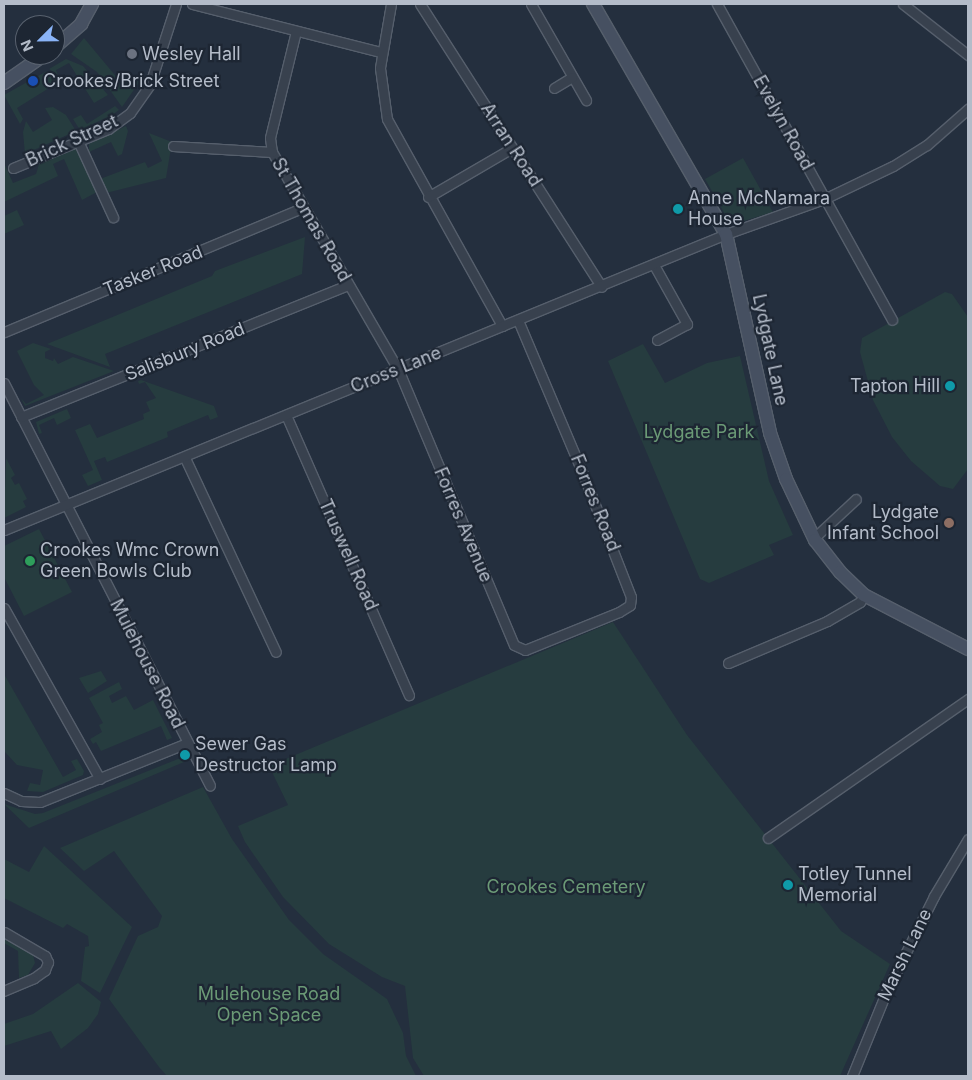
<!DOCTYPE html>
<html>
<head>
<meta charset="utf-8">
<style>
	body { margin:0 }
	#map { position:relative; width:972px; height:1080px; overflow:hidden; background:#242f3e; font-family:Inter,sans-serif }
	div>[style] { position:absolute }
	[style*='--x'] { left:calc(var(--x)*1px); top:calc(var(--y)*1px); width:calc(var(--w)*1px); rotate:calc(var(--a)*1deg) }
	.green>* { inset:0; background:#263c3f }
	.roads { filter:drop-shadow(1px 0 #565f6c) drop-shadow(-1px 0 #565f6c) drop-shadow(0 1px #565f6c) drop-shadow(0 -1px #565f6c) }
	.street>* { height:9px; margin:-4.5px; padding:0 4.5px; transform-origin:4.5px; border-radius:4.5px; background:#38414e }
	.secondary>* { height:12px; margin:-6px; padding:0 6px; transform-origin:6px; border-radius:6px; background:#465061 }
	.dots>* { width:14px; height:14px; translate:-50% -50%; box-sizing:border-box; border:2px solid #1d2633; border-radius:50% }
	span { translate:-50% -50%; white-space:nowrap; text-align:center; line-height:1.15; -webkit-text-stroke:4.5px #1d2633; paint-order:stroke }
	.poi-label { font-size:18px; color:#b4bcc9 }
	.left { translate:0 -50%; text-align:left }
	.right { translate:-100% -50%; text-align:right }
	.street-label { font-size:18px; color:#b4bcc9 }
	.park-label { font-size:18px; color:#6b9a76 }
	.frame { position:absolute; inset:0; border:5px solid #b4bcc9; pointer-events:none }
	.north { position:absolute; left:15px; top:15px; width:50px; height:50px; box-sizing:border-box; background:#1d2633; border:1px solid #59626f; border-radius:50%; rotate:247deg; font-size:14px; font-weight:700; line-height:20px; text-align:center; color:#b4bcc9 }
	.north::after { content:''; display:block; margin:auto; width:18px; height:22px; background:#8ab4f8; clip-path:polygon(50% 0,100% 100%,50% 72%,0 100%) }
</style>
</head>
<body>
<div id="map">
	<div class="green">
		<i style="clip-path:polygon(84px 38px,119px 80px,140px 81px,122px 107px,97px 72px,71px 54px)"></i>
		<i style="clip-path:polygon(66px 59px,83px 66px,108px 95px,94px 103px,69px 63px,56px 70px,58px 75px,49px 69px)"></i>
		<i style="clip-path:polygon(47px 71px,62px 80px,17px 108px,23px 119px,20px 124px,4px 95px)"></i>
		<i style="clip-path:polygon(115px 106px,119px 110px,112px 115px,80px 130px,73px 119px,81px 115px,87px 124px)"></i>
		<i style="clip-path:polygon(53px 107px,66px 115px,76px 131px,25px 154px,23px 132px,26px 121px,33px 132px,52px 120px,45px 108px)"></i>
		<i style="clip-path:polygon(126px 126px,128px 131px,122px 154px,118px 156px,111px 142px,89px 152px,89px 144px)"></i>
		<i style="clip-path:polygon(149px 133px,172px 142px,166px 178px,106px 193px,100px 179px,145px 162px,148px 168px,162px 161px)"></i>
		<i style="clip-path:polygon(77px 148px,97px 192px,82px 200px,64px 159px,53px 164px,58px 176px,4px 202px,4px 163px,13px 183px,36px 174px,39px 164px)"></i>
		<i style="clip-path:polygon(743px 158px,773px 212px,734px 224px,730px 223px,705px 179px)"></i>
		<i style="clip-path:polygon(17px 210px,24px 225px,4px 234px,4px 216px)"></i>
		<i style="clip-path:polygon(305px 237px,302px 274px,105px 354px,110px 367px,47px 344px,212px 276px,215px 271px)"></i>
		<i style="clip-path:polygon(945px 292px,952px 294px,968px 317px,968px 469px,953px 489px,940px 486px,911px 461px,892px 437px,873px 400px,860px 352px,862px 338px)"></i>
		<i style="clip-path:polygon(33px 343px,51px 349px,45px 352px,45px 358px,53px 361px,54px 358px,58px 364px,73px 357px,114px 371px,25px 406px,21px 398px,26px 404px,44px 395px,34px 385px,17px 351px)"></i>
		<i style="clip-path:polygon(643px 344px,665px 383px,707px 363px,740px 356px,769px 481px,793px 535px,769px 545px,774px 555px,709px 583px,700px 579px,608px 361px)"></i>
		<i style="clip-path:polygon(141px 380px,214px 406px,218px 417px,210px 420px,208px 415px,167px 432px,168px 437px,107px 462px,105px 457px,94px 461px,102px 480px,88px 486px,82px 475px,93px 470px,75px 430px,90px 424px,97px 438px,144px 419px,143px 414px,150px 411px,146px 402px,156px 398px,145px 382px,139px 384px,138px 381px)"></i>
		<i style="clip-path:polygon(67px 409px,71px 418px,57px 425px,54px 418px,39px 425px,42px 433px,39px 434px,36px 422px)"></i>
		<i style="clip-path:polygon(6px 458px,15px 475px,11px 478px,15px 485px,19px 483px,27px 499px,23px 501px,26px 507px,4px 518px)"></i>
		<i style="clip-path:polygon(39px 529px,72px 592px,24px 616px,4px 577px,4px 546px)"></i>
		<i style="clip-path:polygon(613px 622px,687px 735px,841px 931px,890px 964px,840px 1076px,424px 1076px,413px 1058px,405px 986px,382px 977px,329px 944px,283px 897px,245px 842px,238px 826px,288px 805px,269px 766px)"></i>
		<i style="clip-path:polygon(101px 671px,107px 681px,88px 693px,79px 678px)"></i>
		<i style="clip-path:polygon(4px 674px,63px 777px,76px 770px,71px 761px,77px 759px,84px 771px,83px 775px,43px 792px,27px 791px,30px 783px,40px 785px,43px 770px,17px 765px,4px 751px)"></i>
		<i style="clip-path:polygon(119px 682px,122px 689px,109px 696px,112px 703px,126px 696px,134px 710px,153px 700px,172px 738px,167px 740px,161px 726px,101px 751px,96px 742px,93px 744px,90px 739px,102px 732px,99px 725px,103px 723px,89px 698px)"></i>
		<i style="clip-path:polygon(183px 757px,184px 762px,29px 828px,4px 804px,35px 814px,43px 813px)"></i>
		<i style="clip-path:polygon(203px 787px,232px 839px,289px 920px,323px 954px,387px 999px,403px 1033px,406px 1056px,416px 1076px,167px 1076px,159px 1067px,109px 999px,138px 936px,158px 927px,162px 916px,114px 851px,84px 871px,60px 848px)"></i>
		<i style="clip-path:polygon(44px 846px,132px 927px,100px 993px,81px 981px,85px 947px,89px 946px,88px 936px,67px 924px,63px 928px,4px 898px,4px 859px,29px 872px)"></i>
		<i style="clip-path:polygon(4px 939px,33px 955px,35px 963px,28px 975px,19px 978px,18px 951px,4px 943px)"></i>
		<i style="clip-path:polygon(78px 983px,101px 1002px,98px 1014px,88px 1028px,61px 1049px,51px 1031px,4px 1046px,4px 1024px,33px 1014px)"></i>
	</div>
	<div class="roads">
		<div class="street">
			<i style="--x:192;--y:4;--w:195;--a:14.3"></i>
			<i style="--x:391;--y:4;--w:65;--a:99.8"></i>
			<i style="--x:380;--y:68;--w:51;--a:82.2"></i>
			<i style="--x:387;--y:119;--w:237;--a:60.9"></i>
			<i style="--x:420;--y:4;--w:336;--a:57.3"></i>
			<i style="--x:531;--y:4;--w:111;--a:60.2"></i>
			<i style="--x:717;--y:4;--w:361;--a:61"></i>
			<i style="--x:903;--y:4;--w:83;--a:38.1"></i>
			<i style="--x:296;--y:31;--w:110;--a:103.7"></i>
			<i style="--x:270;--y:138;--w:14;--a:82"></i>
			<i style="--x:272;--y:152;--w:251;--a:59.9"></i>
			<i style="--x:398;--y:369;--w:299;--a:67.2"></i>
			<i style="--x:514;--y:645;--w:12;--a:24"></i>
			<i style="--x:525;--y:650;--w:101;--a:-22"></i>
			<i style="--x:619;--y:612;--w:13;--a:-32"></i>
			<i style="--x:630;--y:605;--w:8;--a:-83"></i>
			<i style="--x:631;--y:597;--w:132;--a:-111.3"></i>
			<i style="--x:583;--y:474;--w:167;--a:-112.9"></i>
			<i style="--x:554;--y:88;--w:21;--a:-31"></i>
			<i style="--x:78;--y:141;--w:84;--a:65.3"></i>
			<i style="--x:173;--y:146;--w:99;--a:3.5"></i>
			<i style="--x:13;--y:168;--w:103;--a:-22.3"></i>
			<i style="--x:108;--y:129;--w:27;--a:-36"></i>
			<i style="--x:130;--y:113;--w:35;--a:-55"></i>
			<i style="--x:150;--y:84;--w:84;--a:-72"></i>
			<i style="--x:428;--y:197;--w:97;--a:-30.3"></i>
			<i style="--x:654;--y:265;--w:68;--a:60.8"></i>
			<i style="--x:687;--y:324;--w:34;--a:152"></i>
			<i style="--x:4;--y:332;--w:323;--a:-22.6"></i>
			<i style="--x:4;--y:383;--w:452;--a:62.9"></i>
			<i style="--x:286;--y:415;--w:306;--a:66.3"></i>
			<i style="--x:21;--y:417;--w:353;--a:-22"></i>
			<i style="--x:185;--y:458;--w:214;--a:64.9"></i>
			<i style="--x:4;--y:530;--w:780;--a:-22.29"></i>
			<i style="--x:726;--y:234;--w:104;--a:-19.7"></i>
			<i style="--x:824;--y:199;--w:76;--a:-25.6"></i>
			<i style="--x:893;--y:166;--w:40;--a:-32"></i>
			<i style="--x:927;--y:145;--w:55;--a:-41.3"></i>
			<i style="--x:814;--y:538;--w:57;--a:-42.9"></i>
			<i style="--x:4;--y:608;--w:196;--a:60.7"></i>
			<i style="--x:728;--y:663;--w:108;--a:-23"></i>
			<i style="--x:827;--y:621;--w:38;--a:-30"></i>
			<i style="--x:860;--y:602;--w:8;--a:-60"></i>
			<i style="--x:4;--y:793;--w:19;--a:25"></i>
			<i style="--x:21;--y:801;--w:19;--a:3"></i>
			<i style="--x:40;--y:802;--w:158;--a:-21.9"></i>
			<i style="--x:768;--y:838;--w:244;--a:-34.8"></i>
			<i style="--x:4;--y:932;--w:48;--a:30.3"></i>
			<i style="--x:45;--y:956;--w:7;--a:63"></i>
			<i style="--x:48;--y:962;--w:9;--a:111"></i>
			<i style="--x:45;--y:970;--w:14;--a:144"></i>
			<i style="--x:34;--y:978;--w:33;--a:157"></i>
			<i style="--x:852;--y:1076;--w:95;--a:-67.8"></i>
			<i style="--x:888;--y:988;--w:103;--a:-63.4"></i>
			<i style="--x:934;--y:896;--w:66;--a:-59.2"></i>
		</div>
		<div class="secondary">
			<i style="--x:593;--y:4;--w:266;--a:60"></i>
			<i style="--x:726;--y:234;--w:204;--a:77.5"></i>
			<i style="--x:770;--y:433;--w:49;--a:70.8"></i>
			<i style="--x:786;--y:479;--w:68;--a:64.6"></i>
			<i style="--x:815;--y:540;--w:41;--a:52"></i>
			<i style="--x:840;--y:572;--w:33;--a:44"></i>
			<i style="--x:864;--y:595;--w:117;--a:27.4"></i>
			<i style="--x:55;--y:47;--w:35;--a:-41"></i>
			<i style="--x:81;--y:24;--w:23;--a:-61"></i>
			<i style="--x:4;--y:83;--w:49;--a:-35"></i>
		</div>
	</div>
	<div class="dots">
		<i style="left:132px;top:54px;background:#6b7280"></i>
		<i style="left:33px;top:81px;background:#1a4fb4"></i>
		<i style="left:678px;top:209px;background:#0f9aa8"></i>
		<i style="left:950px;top:386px;background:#0f9aa8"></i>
		<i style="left:949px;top:523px;background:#8d6e63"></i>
		<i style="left:30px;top:561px;background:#2e9e5b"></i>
		<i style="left:185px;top:755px;background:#0f9aa8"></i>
		<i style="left:788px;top:885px;background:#0f9aa8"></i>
	</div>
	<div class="poi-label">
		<span class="left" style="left:142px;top:54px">Wesley Hall</span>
		<span class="left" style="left:43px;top:81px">Crookes/Brick Street</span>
		<span class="left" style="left:688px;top:209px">Anne McNamara<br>House</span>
		<span class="right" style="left:940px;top:386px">Tapton Hill</span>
		<span class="right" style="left:939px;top:523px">Lydgate<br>Infant School</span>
		<span class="left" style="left:40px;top:561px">Crookes Wmc Crown<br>Green Bowls Club</span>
		<span class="left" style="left:195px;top:755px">Sewer Gas<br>Destructor Lamp</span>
		<span class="left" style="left:798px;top:885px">Totley Tunnel<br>Memorial</span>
	</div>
	<div class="street-label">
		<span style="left:783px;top:123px;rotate:61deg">Evelyn Road</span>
		<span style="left:72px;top:141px;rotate:-25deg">Brick Street</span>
		<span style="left:511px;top:145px;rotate:57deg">Arran Road</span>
		<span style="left:311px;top:220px;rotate:60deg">St Thomas Road</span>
		<span style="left:153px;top:271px;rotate:-22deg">Tasker Road</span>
		<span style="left:770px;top:350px;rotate:78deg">Lydgate Lane</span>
		<span style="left:185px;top:352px;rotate:-22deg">Salisbury Road</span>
		<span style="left:396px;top:370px;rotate:-22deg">Cross Lane</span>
		<span style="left:595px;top:503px;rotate:68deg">Forres Road</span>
		<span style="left:463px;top:525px;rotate:67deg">Forres Avenue</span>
		<span style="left:348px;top:555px;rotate:66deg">Truswell Road</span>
		<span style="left:147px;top:664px;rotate:63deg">Mulehouse Road</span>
		<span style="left:905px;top:955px;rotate:-64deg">Marsh Lane</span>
	</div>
	<div class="park-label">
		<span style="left:699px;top:432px">Lydgate Park</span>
		<span style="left:566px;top:887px">Crookes Cemetery</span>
		<span style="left:269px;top:1005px">Mulehouse Road<br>Open Space</span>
	</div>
	<div class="frame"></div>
	<div class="north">N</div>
</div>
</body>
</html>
